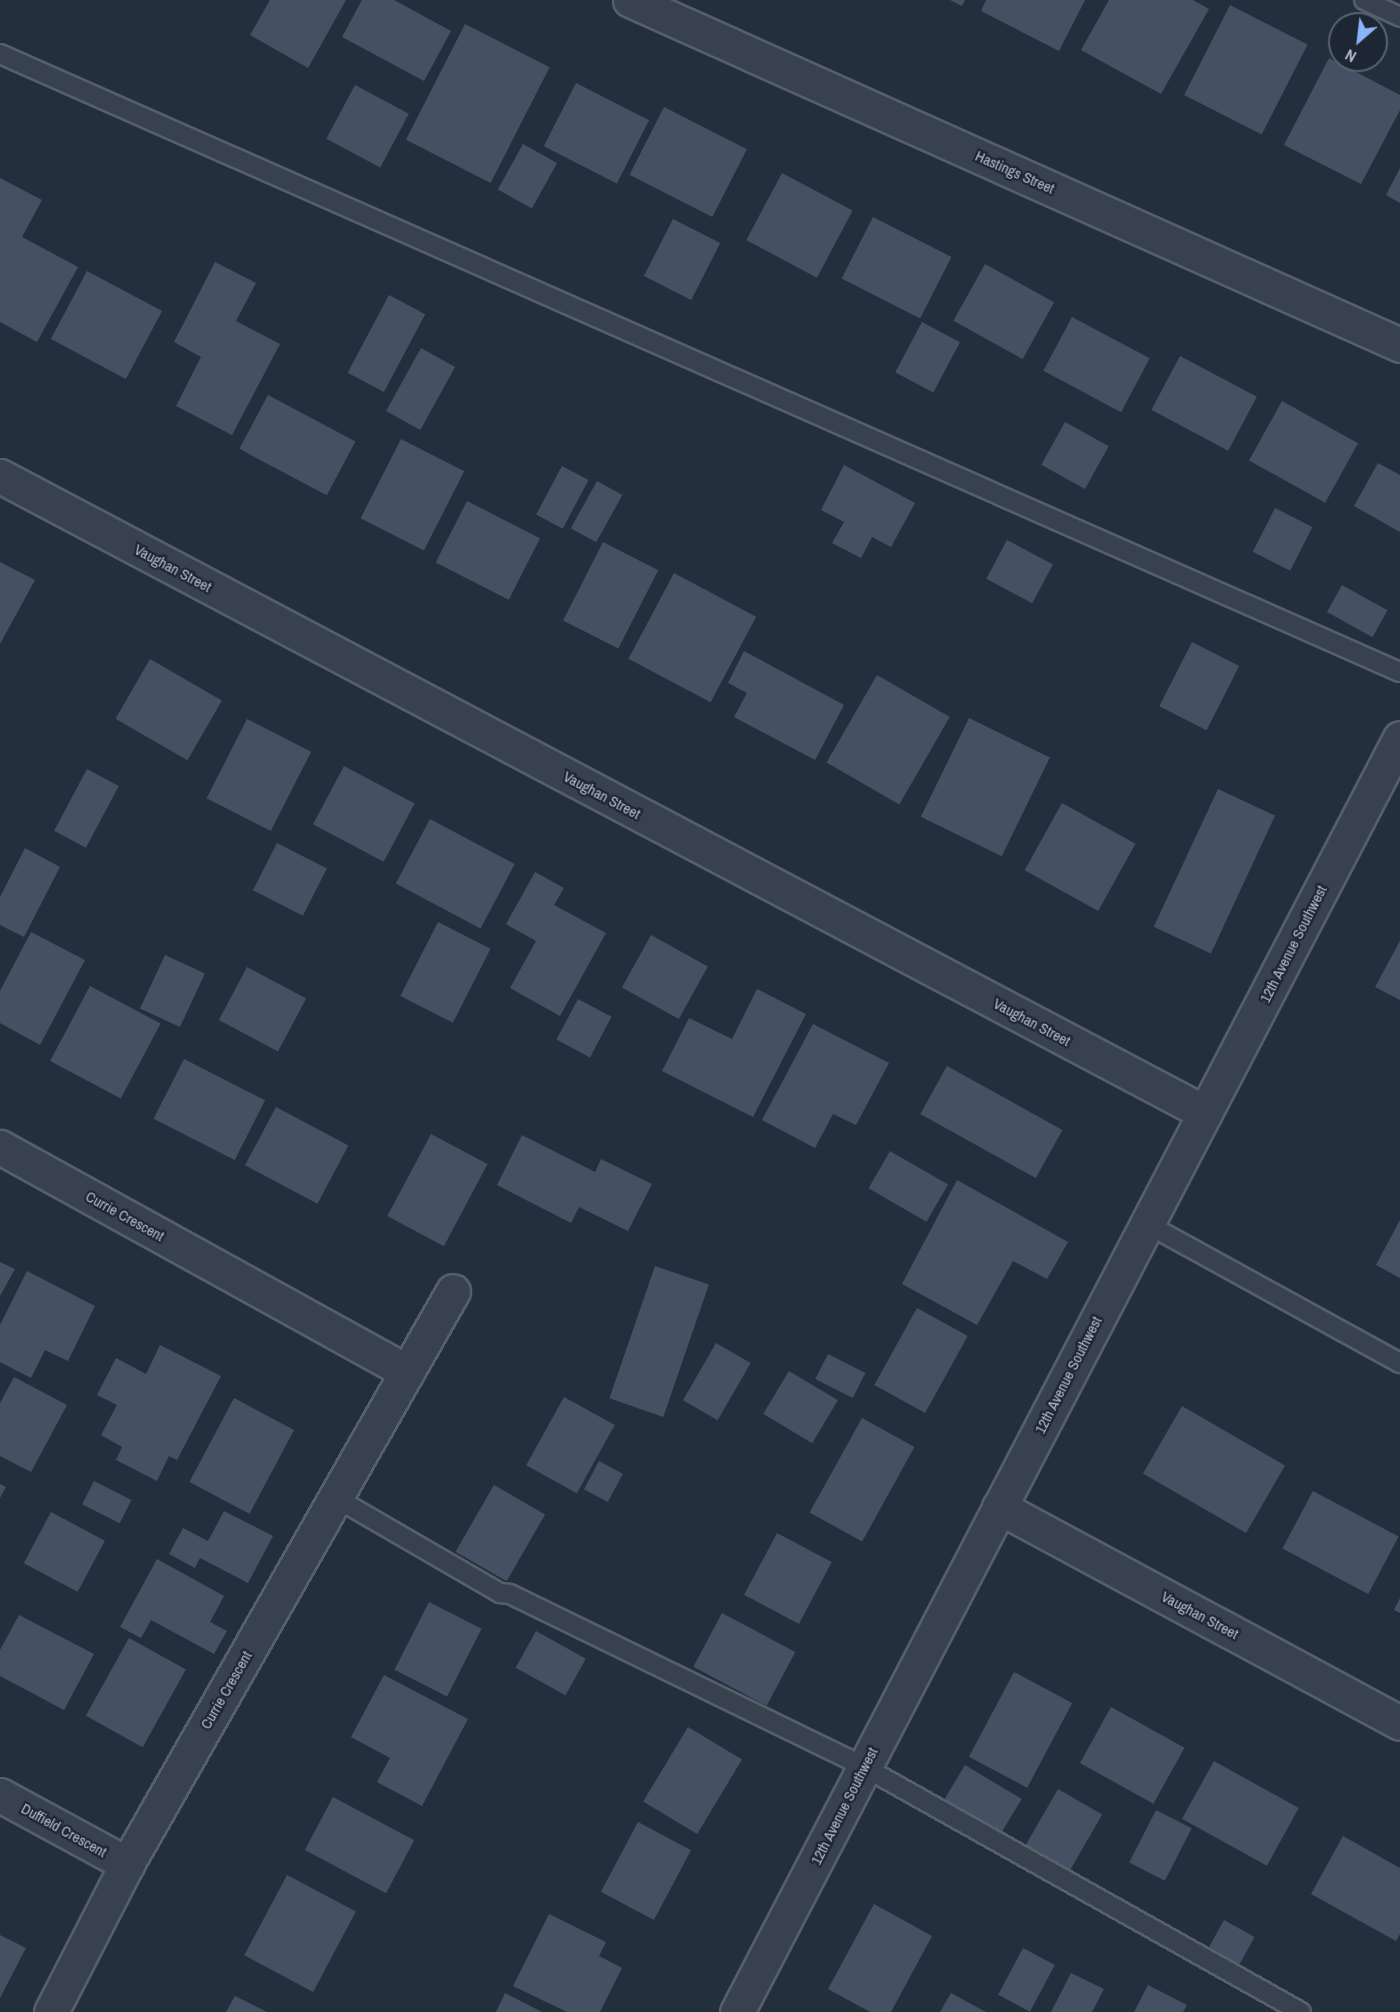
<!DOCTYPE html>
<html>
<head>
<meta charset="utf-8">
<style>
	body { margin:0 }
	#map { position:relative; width:1400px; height:2012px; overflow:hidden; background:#242f3e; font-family:"Archivo Narrow",sans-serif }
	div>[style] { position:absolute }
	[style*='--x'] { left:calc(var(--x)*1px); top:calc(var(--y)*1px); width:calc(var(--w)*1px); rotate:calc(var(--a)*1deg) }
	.building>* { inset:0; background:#455162; transform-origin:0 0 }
	.roads { filter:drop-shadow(2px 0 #565f6c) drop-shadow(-2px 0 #565f6c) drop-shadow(0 2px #565f6c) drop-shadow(0 -2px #565f6c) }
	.lane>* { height:18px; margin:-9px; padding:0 9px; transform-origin:9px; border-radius:9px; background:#38414e }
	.street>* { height:33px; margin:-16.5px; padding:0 16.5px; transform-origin:16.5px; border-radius:16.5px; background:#38414e }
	span { translate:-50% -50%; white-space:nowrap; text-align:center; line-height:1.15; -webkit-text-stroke:4.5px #1d2633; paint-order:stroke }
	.street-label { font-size:15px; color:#b4bcc9 }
	.north { position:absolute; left:1328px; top:12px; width:60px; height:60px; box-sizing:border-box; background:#1d2633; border:2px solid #59626f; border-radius:50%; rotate:208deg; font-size:16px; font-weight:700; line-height:24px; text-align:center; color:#b4bcc9 }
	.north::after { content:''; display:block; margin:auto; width:21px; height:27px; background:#8ab4f8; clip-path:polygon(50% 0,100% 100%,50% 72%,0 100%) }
</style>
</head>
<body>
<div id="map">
	<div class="building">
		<i style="clip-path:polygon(270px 0,346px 0,308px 68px,250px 35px)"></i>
		<i style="clip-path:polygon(362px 0,394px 0,451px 31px,424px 81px,342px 37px)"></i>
		<i style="clip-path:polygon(950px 0,965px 0,962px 6px)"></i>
		<i style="clip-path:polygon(986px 0,1085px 0,1059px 51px,981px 11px)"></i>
		<i style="clip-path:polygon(1109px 0,1193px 0,1209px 9px,1161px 94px,1081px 50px)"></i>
		<i style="left:1230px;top:5px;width:87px;height:101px;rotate:27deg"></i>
		<i style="left:465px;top:24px;width:95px;height:130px;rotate:27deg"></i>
		<i style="clip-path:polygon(1329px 58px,1400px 95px,1400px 110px,1361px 184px,1284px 145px)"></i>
		<i style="left:576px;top:83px;width:82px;height:71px;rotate:27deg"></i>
		<i style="left:355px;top:85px;width:61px;height:61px;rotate:28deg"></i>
		<i style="left:664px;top:107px;width:93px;height:76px;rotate:27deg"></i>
		<i style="left:523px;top:144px;width:39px;height:52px;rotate:29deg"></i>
		<i style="clip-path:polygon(1400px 168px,1400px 203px,1386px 195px)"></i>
		<i style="left:782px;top:173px;width:80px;height:76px;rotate:28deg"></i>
		<i style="clip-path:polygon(0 178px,42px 200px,22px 237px,78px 267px,37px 342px,0 322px)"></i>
		<i style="left:873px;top:217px;width:88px;height:69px;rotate:27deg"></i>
		<i style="left:673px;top:219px;width:53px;height:64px;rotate:27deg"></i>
		<i style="clip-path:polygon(215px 262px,256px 283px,236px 321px,280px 344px,232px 435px,176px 406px,201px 357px,174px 342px)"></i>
		<i style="left:985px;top:264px;width:79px;height:65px;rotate:29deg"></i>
		<i style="left:87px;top:271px;width:85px;height:77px;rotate:28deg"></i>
		<i style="left:389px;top:295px;width:41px;height:88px;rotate:28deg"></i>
		<i style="left:1072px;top:317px;width:88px;height:61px;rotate:28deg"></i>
		<i style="left:922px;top:322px;width:43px;height:57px;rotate:28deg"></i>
		<i style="left:421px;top:348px;width:39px;height:72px;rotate:29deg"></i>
		<i style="left:1180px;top:356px;width:87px;height:61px;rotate:28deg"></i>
		<i style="left:268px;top:395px;width:99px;height:61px;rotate:28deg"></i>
		<i style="left:1282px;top:401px;width:87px;height:68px;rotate:29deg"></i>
		<i style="left:1065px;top:422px;width:50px;height:49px;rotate:29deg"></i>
		<i style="left:401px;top:439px;width:71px;height:89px;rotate:27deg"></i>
		<i style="clip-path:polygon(1378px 463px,1400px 475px,1400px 532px,1354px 506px)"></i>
		<i style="clip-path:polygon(844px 465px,915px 503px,891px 547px,872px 537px,861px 558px,832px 543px,844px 522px,821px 510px)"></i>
		<i style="left:562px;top:466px;width:30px;height:55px;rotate:28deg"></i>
		<i style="left:597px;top:481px;width:29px;height:54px;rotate:29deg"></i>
		<i style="left:467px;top:501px;width:82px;height:69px;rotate:27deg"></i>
		<i style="left:1275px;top:508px;width:42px;height:49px;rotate:27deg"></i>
		<i style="left:1007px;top:540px;width:52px;height:44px;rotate:28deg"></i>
		<i style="left:603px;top:542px;width:62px;height:88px;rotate:27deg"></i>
		<i style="clip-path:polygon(0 562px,35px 580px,0 644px)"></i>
		<i style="left:674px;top:573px;width:93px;height:97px;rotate:28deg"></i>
		<i style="left:1342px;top:585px;width:52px;height:31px;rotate:29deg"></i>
		<i style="left:1192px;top:642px;width:53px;height:72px;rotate:27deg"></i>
		<i style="clip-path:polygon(744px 651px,844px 705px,815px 760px,734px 717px,747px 693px,728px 683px)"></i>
		<i style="left:150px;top:659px;width:83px;height:69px;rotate:30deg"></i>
		<i style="left:877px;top:675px;width:84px;height:101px;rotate:30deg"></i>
		<i style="left:969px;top:718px;width:90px;height:110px;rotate:26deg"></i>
		<i style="left:247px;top:719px;width:72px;height:89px;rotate:27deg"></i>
		<i style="left:344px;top:766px;width:80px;height:66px;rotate:28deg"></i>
		<i style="left:87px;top:769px;width:36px;height:70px;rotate:28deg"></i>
		<i style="left:1218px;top:789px;width:63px;height:152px;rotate:25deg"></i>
		<i style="left:1062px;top:803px;width:84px;height:77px;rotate:29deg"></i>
		<i style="left:430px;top:819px;width:96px;height:73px;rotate:28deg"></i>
		<i style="left:277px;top:843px;width:56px;height:53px;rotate:27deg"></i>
		<i style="clip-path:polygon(25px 848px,60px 867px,24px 937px,0 925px,0 897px)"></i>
		<i style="clip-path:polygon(535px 872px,564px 888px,554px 905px,606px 933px,560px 1016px,510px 988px,536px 941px,506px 924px)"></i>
		<i style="left:438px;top:922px;width:59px;height:83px;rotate:27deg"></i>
		<i style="clip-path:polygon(31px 932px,85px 960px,40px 1045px,0 1023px,0 991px)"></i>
		<i style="left:651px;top:935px;width:65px;height:60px;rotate:29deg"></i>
		<i style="clip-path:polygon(1400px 941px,1400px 1000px,1375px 987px)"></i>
		<i style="left:165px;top:955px;width:44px;height:59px;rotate:25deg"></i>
		<i style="left:247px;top:967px;width:67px;height:60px;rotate:28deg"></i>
		<i style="left:90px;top:986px;width:80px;height:85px;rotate:28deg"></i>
		<i style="clip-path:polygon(757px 989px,806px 1014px,753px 1117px,662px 1071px,689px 1018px,732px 1039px)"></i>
		<i style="left:578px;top:999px;width:38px;height:46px;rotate:28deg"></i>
		<i style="clip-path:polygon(813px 1024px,889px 1063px,856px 1125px,833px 1114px,815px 1148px,762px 1120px)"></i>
		<i style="left:184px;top:1059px;width:91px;height:67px;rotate:27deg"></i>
		<i style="left:947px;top:1066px;width:132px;height:55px;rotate:29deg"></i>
		<i style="left:276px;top:1107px;width:82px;height:66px;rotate:28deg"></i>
		<i style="left:431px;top:1134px;width:64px;height:93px;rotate:28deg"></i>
		<i style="clip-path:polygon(522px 1135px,595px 1172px,601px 1159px,652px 1184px,628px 1231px,579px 1207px,571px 1223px,497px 1185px)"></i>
		<i style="left:890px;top:1151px;width:67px;height:43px;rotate:30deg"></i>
		<i style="clip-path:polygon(957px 1180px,1068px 1242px,1047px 1279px,1013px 1261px,977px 1325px,902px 1284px)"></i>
		<i style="clip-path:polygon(1400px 1220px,1400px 1278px,1376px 1265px)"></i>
		<i style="clip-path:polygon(0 1262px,15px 1269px,0 1296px)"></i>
		<i style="left:655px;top:1266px;width:57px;height:140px;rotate:19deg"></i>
		<i style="clip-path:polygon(27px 1271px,95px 1306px,68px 1361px,45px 1350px,31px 1378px,0 1362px,0 1325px)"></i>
		<i style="left:917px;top:1308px;width:58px;height:88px;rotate:29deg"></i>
		<i style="left:716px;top:1343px;width:40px;height:66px;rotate:30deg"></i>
		<i style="clip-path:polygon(160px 1345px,221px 1376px,177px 1460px,169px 1456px,157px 1481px,116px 1460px,122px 1447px,101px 1435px,117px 1405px,97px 1395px,116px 1358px,146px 1374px)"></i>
		<i style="left:828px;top:1354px;width:42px;height:28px;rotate:27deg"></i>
		<i style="left:789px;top:1371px;width:57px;height:50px;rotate:31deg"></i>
		<i style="clip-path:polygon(14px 1377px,67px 1405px,31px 1472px,0 1456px,0 1403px)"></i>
		<i style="left:564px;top:1397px;width:58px;height:78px;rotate:29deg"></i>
		<i style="left:234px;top:1398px;width:68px;height:95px;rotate:28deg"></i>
		<i style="left:1182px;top:1406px;width:119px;height:78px;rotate:30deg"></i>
		<i style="left:862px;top:1418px;width:60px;height:108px;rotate:29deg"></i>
		<i style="left:599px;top:1461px;width:27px;height:32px;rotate:28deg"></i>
		<i style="left:94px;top:1481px;width:42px;height:26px;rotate:27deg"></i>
		<i style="clip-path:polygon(0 1484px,6px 1487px,0 1498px)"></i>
		<i style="left:494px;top:1485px;width:59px;height:77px;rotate:30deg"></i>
		<i style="left:1313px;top:1491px;width:97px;height:65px;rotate:28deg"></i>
		<i style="clip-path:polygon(224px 1511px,273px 1536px,248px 1583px,200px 1558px,195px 1568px,169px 1554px,183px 1528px,208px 1541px)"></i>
		<i style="left:51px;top:1512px;width:61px;height:58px;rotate:28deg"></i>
		<i style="left:777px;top:1533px;width:62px;height:70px;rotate:28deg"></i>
		<i style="clip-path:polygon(157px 1559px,224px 1596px,210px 1622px,227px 1631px,214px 1654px,151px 1620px,141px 1638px,120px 1627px)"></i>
		<i style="clip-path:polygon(1400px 1598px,1400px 1613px,1394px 1610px)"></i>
		<i style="left:429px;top:1602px;width:59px;height:76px;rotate:27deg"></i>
		<i style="left:722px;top:1613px;width:83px;height:61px;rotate:28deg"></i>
		<i style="clip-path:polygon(19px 1615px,94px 1654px,64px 1710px,0 1676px,0 1650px)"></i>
		<i style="left:536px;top:1631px;width:57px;height:42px;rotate:29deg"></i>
		<i style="left:129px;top:1638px;width:65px;height:89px;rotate:29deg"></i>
		<i style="left:1014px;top:1672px;width:66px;height:96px;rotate:28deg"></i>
		<i style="clip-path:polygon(384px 1675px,468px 1719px,422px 1806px,377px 1782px,390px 1758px,351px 1737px)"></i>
		<i style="left:1111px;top:1707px;width:84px;height:64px;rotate:29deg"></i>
		<i style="left:688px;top:1727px;width:63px;height:87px;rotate:31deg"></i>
		<i style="left:1214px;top:1761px;width:97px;height:66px;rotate:29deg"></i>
		<i style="left:965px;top:1765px;width:66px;height:40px;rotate:31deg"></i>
		<i style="left:1058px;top:1789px;width:51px;height:66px;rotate:30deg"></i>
		<i style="left:333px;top:1797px;width:92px;height:60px;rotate:28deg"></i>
		<i style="left:1156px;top:1810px;width:40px;height:59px;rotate:27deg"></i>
		<i style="left:638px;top:1822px;width:60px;height:79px;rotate:28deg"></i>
		<i style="clip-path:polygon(1343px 1836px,1400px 1868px,1400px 1934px,1396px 1941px,1311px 1894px)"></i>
		<i style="left:287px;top:1875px;width:78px;height:91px;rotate:28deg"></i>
		<i style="clip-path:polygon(874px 1904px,932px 1936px,891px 2012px,870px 2012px,828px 1989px)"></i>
		<i style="clip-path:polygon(549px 1914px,606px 1942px,599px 1956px,622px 1968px,600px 2012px,567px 2012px,513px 1986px)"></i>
		<i style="left:1224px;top:1920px;width:35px;height:34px;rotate:29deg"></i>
		<i style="clip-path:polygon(0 1935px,26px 1948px,0 1998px)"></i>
		<i style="left:1023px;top:1948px;width:36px;height:53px;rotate:28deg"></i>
		<i style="clip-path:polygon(1071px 1973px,1104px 1989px,1092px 2012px,1051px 2012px)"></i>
		<i style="clip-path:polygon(1148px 1985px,1187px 2005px,1183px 2012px,1134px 2012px)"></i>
		<i style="clip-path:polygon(505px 1993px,542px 2012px,496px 2012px)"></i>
		<i style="clip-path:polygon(951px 1993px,986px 2012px,940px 2012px)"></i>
		<i style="clip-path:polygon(235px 1996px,267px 2012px,226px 2012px)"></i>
	</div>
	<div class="roads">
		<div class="lane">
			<i style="--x:1364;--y:0;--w:40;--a:25"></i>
			<i style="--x:0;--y:54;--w:1530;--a:23.82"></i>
			<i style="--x:1147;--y:1224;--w:289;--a:28.8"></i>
			<i style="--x:336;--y:1498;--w:190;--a:30.1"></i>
			<i style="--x:500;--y:1593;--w:10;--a:6"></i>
			<i style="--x:510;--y:1594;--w:394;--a:26"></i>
			<i style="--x:864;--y:1767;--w:501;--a:29.28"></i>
		</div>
		<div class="street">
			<i style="--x:630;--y:0;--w:844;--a:24.13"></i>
			<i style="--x:0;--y:476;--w:1363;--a:27.86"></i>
			<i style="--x:0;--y:1147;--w:465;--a:28.9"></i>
			<i style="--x:999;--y:1507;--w:455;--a:28.3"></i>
			<i style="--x:0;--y:1795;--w:145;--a:28.5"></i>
			<i style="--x:51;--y:2012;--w:166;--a:-62.8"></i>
			<i style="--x:127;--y:1864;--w:659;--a:-60.36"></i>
			<i style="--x:737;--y:2012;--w:1436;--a:-62.51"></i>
		</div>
	</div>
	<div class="street-label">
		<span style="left:1015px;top:172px;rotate:24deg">Hastings Street</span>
		<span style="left:173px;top:568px;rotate:28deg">Vaughan Street</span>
		<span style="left:602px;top:795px;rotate:28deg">Vaughan Street</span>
		<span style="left:1293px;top:944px;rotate:-63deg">12th Avenue Southwest</span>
		<span style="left:1032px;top:1022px;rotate:28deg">Vaughan Street</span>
		<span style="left:125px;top:1216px;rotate:29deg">Currie Crescent</span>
		<span style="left:1068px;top:1375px;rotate:-63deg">12th Avenue Southwest</span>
		<span style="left:1200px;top:1615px;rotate:28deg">Vaughan Street</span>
		<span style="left:226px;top:1690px;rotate:-60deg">Currie Crescent</span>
		<span style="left:844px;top:1806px;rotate:-63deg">12th Avenue Southwest</span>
		<span style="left:64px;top:1830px;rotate:29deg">Duffield Crescent</span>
	</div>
	<div class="north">N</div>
</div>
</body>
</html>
